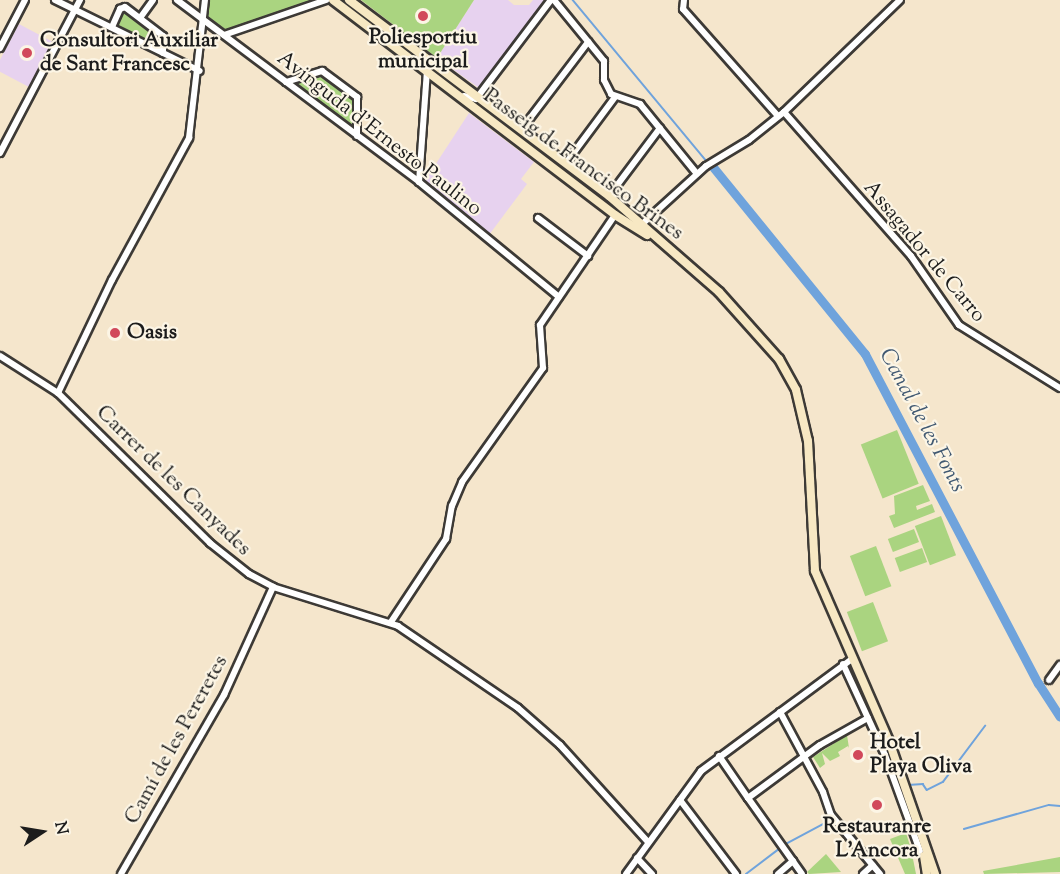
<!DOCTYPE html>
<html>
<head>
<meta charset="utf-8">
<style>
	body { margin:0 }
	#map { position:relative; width:1060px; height:874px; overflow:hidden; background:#f5e6cc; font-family:"Sorts Mill Goudy",serif }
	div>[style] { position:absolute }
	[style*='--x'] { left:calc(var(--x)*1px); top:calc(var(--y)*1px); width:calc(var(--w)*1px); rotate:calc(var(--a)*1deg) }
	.built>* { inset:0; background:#e7d2ef; transform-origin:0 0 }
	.green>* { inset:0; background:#aad480; transform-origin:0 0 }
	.stream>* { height:1.5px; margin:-0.75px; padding:0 0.75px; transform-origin:0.75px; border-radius:0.75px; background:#6fa3dc }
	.river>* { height:9px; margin:-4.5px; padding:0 4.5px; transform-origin:4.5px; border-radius:4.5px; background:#6fa3dc }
	.roads { filter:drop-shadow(2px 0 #3d3a36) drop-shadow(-2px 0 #3d3a36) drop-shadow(0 2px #3d3a36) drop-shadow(0 -2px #3d3a36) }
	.street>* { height:6px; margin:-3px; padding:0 3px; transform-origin:3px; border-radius:3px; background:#fff }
	.secondary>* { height:8px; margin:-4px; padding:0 4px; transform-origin:4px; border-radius:4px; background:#f7e8c3 }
	.dots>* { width:16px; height:16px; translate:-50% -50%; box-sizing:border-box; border:3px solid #fcf5e5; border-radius:50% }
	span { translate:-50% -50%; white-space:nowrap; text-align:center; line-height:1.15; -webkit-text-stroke:4.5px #fcf5e5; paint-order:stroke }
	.poi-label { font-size:21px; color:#1c1c1c; font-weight:700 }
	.left { translate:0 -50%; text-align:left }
	.street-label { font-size:21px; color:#1c1c1c }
	.water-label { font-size:22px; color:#415972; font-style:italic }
	.north { position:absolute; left:12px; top:802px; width:60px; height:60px; -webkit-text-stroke:4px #fcf5e5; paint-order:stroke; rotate:78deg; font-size:16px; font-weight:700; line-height:24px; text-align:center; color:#1c1c1c }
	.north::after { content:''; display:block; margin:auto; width:21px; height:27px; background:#1c1c1c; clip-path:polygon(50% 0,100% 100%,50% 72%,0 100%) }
</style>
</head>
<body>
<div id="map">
	<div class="built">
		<i style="clip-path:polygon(474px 0,508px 0,514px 5px,529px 5px,533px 0,547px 0,479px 88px,437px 58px)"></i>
		<i style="left:19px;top:24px;width:41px;height:51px;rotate:28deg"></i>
		<i style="clip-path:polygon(469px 113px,534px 162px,521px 179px,527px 184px,489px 235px,424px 182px)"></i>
	</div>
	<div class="green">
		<i style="clip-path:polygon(208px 0,313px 0,226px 30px,208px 17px)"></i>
		<i style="clip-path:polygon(361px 0,474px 0,437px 58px)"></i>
		<i style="clip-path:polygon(124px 10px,160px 37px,161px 46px,117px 26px)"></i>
		<i style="clip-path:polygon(321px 73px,357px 100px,354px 127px,296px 86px,297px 82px)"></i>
		<i style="left:897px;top:430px;width:58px;height:39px;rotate:68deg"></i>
		<i style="clip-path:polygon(923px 485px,930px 501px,916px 506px,917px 510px,932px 504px,935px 512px,894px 528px,889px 516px,895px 514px,894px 496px)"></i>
		<i style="left:941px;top:516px;width:42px;height:28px;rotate:69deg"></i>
		<i style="left:914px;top:529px;width:14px;height:28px;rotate:69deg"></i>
		<i style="left:876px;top:546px;width:43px;height:28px;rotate:69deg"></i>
		<i style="left:922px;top:548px;width:15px;height:29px;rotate:70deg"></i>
		<i style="left:873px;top:602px;width:42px;height:28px;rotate:69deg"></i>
		<i style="clip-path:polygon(847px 735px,849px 748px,848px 746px,838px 752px,840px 756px,830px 761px,822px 753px,825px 764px,820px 768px,813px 757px)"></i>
		<i style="clip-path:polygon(906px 833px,911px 849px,916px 874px,905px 874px,890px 839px)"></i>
		<i style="clip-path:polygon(826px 854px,841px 872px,809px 874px,807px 872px)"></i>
		<i style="clip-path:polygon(1060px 857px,1060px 872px,984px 874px,983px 871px)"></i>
	</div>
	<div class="stream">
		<i style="--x:573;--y:0;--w:207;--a:50.3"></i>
		<i style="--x:908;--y:785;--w:15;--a:-4"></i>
		<i style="--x:923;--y:784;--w:7;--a:56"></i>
		<i style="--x:927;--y:790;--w:18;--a:-27"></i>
		<i style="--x:943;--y:782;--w:70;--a:-53.1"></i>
		<i style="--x:964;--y:829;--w:88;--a:-15.8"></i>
		<i style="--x:1049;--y:805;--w:11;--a:5"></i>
		<i style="--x:786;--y:844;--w:51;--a:-28.1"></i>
		<i style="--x:746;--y:874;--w:41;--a:-37.1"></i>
	</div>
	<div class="river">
		<i style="--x:713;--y:167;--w:241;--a:50.9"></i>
		<i style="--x:865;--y:354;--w:372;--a:62.3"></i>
		<i style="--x:1038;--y:683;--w:40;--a:57.1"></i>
	</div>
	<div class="roads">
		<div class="street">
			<i style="--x:55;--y:0;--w:161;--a:26.1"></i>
			<i style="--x:177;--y:0;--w:303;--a:36.9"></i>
			<i style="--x:419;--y:182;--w:181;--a:39.4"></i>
			<i style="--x:554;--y:0;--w:79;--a:50.7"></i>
			<i style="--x:604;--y:61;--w:19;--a:90"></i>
			<i style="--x:604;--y:80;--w:16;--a:63"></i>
			<i style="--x:611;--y:94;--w:31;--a:19"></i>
			<i style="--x:640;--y:104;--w:90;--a:50.8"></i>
			<i style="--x:684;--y:0;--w:9;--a:96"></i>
			<i style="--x:683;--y:9;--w:143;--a:48.4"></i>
			<i style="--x:140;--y:18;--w:22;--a:-54"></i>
			<i style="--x:112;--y:27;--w:20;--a:-66"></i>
			<i style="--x:120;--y:9;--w:5;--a:-22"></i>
			<i style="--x:125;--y:7;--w:48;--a:37.3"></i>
			<i style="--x:163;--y:36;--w:17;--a:90"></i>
			<i style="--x:224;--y:35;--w:108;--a:-18.9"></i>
			<i style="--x:0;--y:48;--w:54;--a:-62.5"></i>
			<i style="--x:286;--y:82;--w:38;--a:-17"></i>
			<i style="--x:322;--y:71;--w:44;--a:36.6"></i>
			<i style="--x:357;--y:97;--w:39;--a:90"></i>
			<i style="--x:464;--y:96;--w:12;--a:14"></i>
			<i style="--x:476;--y:99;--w:124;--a:-52.9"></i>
			<i style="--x:784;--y:112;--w:192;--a:48.6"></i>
			<i style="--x:911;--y:256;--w:84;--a:55.2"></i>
			<i style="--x:959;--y:325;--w:119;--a:32"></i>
			<i style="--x:521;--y:130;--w:111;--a:-52.7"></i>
			<i style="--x:0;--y:153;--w:173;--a:-62.4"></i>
			<i style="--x:566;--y:163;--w:82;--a:-53.4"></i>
			<i style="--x:419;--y:182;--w:111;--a:-85.9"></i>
			<i style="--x:609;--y:196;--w:85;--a:-53.1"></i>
			<i style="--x:538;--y:218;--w:63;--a:37.2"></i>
			<i style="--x:640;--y:226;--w:89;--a:-42.3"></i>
			<i style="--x:706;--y:166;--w:50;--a:-31.2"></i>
			<i style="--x:749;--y:140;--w:45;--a:-38.7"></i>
			<i style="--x:784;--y:112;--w:161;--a:-44"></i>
			<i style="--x:0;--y:356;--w:69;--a:32.5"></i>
			<i style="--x:58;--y:393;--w:214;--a:44.6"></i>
			<i style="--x:210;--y:543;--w:50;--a:38.5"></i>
			<i style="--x:249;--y:574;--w:27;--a:28"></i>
			<i style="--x:273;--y:587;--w:131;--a:17.3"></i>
			<i style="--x:398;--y:626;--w:145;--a:34.3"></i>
			<i style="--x:518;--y:708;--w:56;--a:41.4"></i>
			<i style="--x:560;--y:745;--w:130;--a:47.8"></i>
			<i style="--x:58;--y:393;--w:125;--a:-64.5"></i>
			<i style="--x:112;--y:280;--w:162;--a:-61.5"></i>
			<i style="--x:189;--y:138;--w:139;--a:-83.4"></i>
			<i style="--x:391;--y:622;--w:100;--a:-56.5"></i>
			<i style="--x:446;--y:539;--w:34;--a:-80"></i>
			<i style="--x:452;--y:506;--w:26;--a:-67"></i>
			<i style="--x:462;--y:482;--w:140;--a:-54.6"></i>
			<i style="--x:543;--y:368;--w:43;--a:-94"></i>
			<i style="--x:540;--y:325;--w:133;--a:-55.7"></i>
			<i style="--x:843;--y:664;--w:100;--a:65.2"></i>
			<i style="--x:885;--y:755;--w:102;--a:70"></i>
			<i style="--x:1049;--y:680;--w:19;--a:-54"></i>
			<i style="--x:780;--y:712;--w:91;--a:61.7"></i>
			<i style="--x:823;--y:792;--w:24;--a:71"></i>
			<i style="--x:831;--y:815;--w:77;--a:50.3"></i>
			<i style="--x:719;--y:756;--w:51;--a:55.4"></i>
			<i style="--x:748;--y:798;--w:89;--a:-36.4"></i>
			<i style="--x:820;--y:745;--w:55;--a:-29.4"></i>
			<i style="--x:748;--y:798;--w:93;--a:54.6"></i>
			<i style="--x:680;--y:800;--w:93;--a:52.9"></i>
			<i style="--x:637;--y:858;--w:22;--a:47"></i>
			<i style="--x:121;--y:874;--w:207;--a:-60.1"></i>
			<i style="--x:224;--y:695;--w:119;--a:-65.6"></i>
			<i style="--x:626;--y:874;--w:127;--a:-53.9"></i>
			<i style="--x:701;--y:771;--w:189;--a:-36.6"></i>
			<i style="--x:778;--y:874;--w:20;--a:-41"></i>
			<i style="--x:863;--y:874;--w:13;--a:-42"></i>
		</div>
		<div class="secondary">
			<i style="--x:333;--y:0;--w:355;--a:37.3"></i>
			<i style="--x:615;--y:215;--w:38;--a:32"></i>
			<i style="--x:349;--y:0;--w:326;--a:37"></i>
			<i style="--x:609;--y:196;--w:146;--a:41.1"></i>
			<i style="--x:719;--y:292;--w:90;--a:48.2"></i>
			<i style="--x:779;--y:359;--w:35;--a:61"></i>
			<i style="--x:796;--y:390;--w:52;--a:76.8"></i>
			<i style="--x:808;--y:441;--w:130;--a:86.9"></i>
			<i style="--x:815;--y:571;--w:185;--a:66.5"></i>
			<i style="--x:889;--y:741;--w:141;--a:70.9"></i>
			<i style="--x:924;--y:856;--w:18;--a:81"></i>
		</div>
	</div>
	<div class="dots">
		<i style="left:423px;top:16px;background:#d1495b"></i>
		<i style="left:27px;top:53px;background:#d1495b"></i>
		<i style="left:115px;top:333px;background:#d1495b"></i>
		<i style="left:858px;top:755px;background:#d1495b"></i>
		<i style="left:877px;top:805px;background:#d1495b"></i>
	</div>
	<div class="poi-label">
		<span style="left:423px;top:50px">Poliesportiu<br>municipal</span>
		<span class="left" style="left:40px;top:53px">Consultori Auxiliar<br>de Sant Francesc</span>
		<span class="left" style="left:127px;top:333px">Oasis</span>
		<span class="left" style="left:870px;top:755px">Hotel<br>Playa Oliva</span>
		<span style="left:877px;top:839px">Restauranre<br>L'Ancora</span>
	</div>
	<div class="street-label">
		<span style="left:379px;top:134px;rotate:38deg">Avinguda d'Ernesto Paulino</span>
		<span style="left:583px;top:165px;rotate:36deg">Passeig de Francisco Brines</span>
		<span style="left:924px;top:252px;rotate:50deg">Assagador de Carro</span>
		<span style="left:173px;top:481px;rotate:44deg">Carrer de les Canyades</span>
		<span style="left:177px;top:740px;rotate:-61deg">Camí de les Pereretes</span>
	</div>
	<div class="water-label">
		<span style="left:921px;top:421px;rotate:62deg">Canal de les Fonts</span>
	</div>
	<div class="north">N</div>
</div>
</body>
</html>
